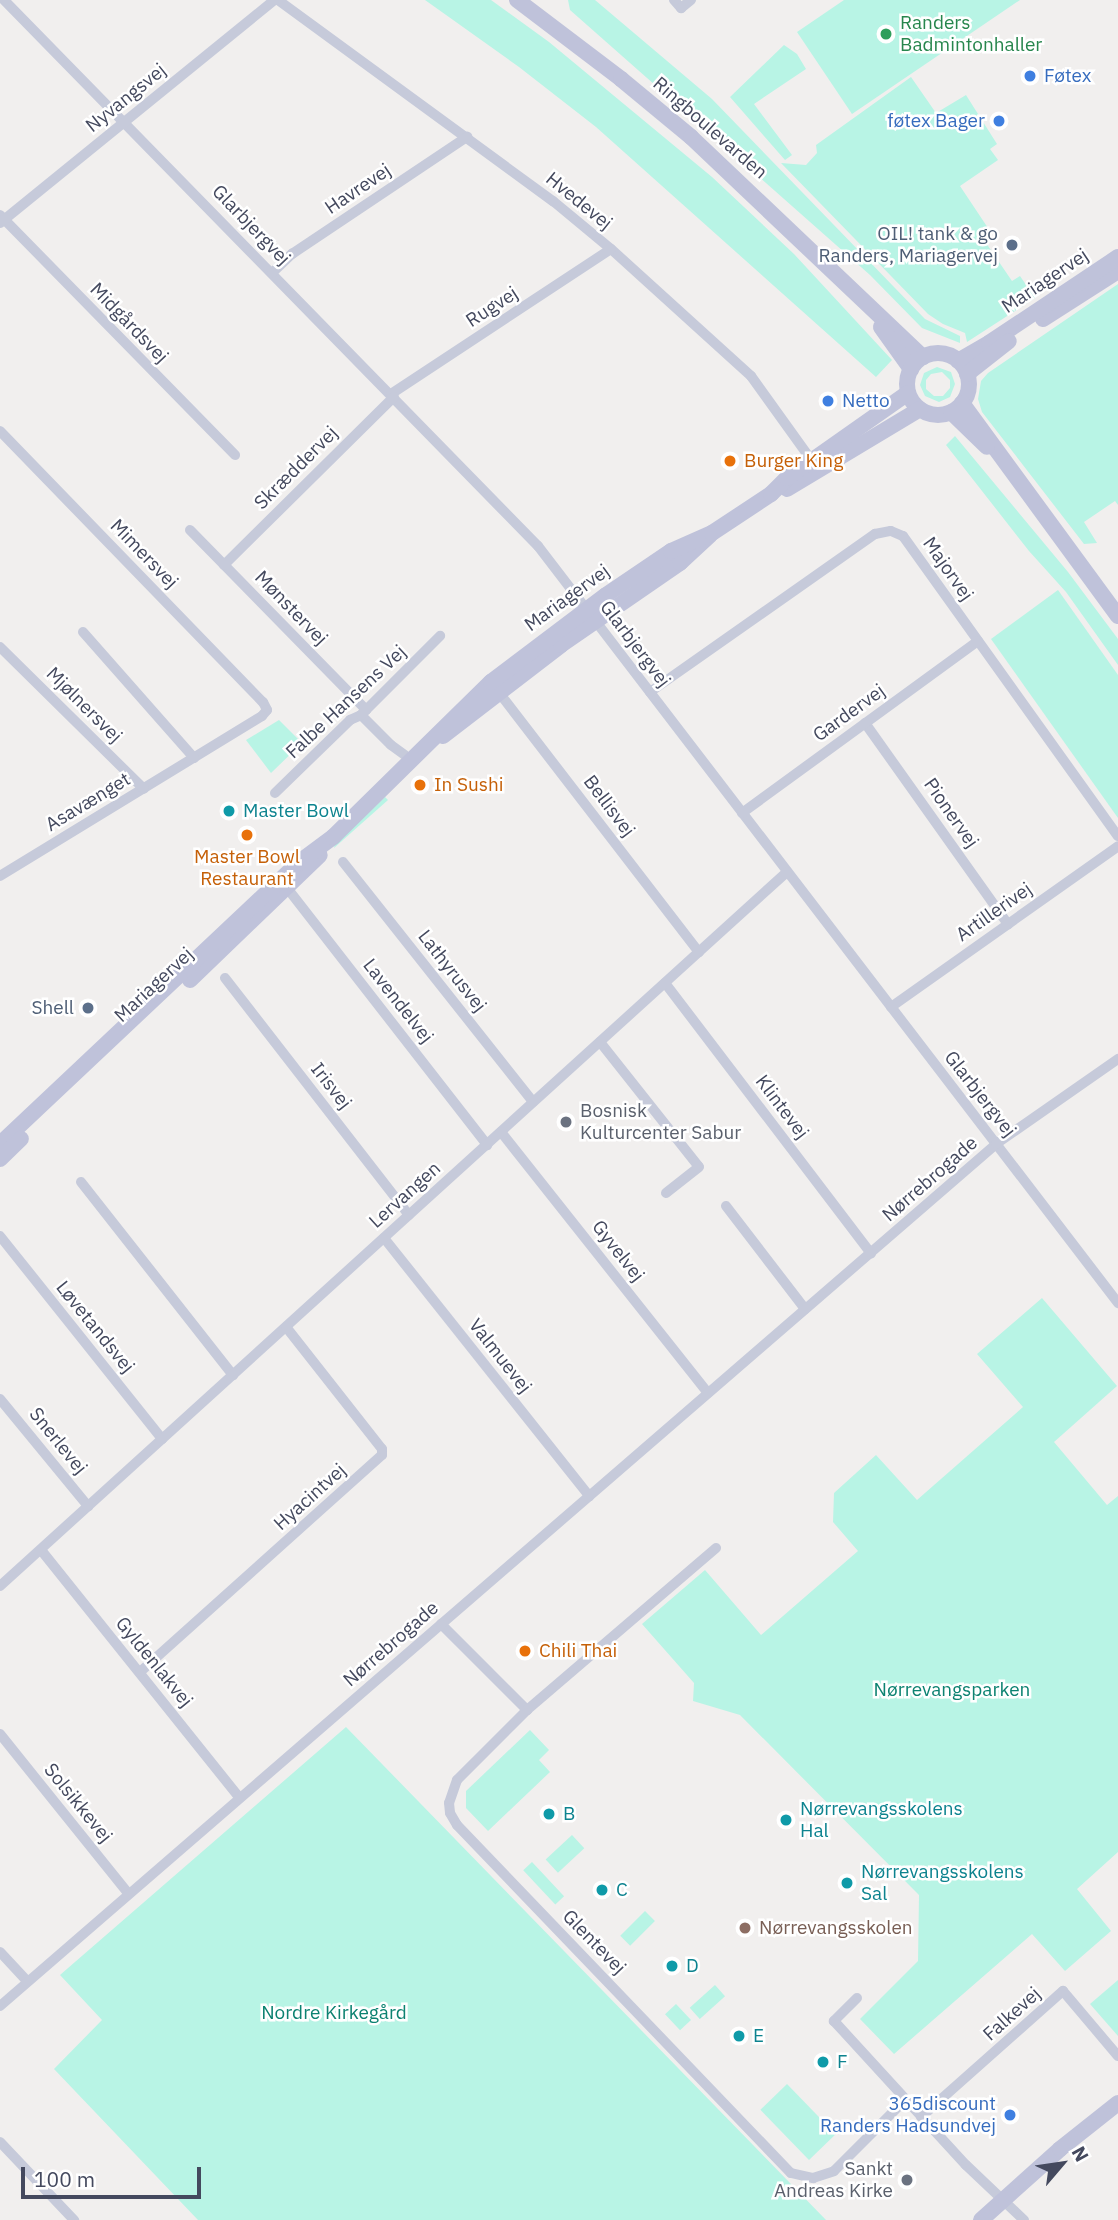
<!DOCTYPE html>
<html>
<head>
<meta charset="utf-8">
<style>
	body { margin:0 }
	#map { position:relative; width:1118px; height:2220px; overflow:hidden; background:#f1efee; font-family:"IBM Plex Sans",sans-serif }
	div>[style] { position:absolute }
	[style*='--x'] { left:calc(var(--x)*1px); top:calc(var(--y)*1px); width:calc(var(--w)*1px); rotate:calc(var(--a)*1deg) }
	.green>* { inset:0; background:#b8f4e5; transform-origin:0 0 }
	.street>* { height:10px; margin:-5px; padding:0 5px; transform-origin:5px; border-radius:5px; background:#c6cada }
	.secondary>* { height:16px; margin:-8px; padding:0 8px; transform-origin:8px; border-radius:8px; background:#bfc2da }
	.secondary>.ring { margin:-8px; padding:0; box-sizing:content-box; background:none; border:16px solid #bfc2da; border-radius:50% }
	.dots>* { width:19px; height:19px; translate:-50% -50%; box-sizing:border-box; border:4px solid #fff; border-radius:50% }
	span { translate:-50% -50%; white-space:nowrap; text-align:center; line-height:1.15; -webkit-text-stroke:5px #fff; paint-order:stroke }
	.leisure-label { font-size:19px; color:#27864d }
	.left { translate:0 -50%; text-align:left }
	.shop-label { font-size:19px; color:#366cbe }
	.right { translate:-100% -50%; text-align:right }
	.street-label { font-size:19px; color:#44495e }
	.service-label { font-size:19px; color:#4e5e75 }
	.food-label { font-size:19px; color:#c56008 }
	.culture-label { font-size:19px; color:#0d838f }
	.worship-label { font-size:19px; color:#5b616d }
	.park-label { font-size:19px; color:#0c8271 }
	.education-label { font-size:19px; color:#785e54 }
	.north { position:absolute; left:1027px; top:2129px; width:70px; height:70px; -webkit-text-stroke:5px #fff; paint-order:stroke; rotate:61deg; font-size:19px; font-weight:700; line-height:28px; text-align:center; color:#44495e }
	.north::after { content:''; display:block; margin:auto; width:24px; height:32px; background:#44495e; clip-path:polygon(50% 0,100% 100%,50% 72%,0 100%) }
	.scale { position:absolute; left:21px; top:2167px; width:180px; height:32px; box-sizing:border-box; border:4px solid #44495e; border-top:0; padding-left:9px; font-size:21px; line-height:24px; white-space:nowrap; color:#44495e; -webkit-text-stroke:5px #fff; paint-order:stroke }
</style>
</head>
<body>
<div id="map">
	<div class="green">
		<i style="clip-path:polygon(425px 0,491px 0,549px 42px,712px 177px,794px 254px,892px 360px,876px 377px,596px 127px,519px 67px)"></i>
		<i style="clip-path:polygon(568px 0,595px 0,712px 99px,925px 319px,960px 336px,960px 343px,922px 328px,870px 275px,570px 10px)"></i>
		<i style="clip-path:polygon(844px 0,1020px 0,852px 114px,797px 32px)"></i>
		<i style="clip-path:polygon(784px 45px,797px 54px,806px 69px,754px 104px,792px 155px,785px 160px,730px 97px)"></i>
		<i style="clip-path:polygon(911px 77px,936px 113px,966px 95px,997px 144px,990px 149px,998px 160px,960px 186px,992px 234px,984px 240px,1012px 281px,1020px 276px,1035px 298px,967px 342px,965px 333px,943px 324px,928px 314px,781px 163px,806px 165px,817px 153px,816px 145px)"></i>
		<i style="clip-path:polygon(1118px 284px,1118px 505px,1115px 501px,1084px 522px,1097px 543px,1084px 544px,982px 412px,978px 399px,981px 381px,988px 373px)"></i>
		<i style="clip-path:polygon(evenodd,937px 367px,951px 372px,955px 384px,950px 397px,939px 402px,925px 396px,920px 385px,924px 373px,937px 367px,942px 372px,950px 380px,950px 388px,943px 396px,934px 396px,926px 389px,926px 380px,931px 374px,942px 372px)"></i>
		<i style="clip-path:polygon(955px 436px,1068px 572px,1115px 635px,1118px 639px,1118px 665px,1066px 592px,1029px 551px,946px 445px)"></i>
		<i style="clip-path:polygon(1058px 590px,1118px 675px,1118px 818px,991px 639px)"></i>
		<i style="clip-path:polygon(279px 720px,302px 743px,271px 773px,246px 740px)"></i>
		<i style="clip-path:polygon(385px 797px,388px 800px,334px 848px,335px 844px)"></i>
		<i style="clip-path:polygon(1042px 1298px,1117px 1386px,1054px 1442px,1107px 1505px,1118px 1496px,1118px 1852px,1077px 1889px,1111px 1931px,1065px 1971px,1032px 1934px,894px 2054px,860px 2019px,918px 1961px,919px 1895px,740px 1715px,693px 1701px,694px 1683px,642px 1624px,705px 1570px,761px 1635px,858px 1551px,833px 1522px,834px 1493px,876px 1455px,917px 1500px,1023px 1407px,977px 1354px)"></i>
		<i style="clip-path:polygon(346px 1727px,826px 2220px,198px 2220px,54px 2069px,102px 2020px,60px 1975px)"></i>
		<i style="clip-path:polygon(530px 1730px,549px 1750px,539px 1760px,550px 1772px,488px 1831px,466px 1808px,466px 1791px)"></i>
		<i style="left:572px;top:1835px;width:18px;height:36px;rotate:47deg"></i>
		<i style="left:532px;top:1862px;width:47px;height:12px;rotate:47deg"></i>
		<i style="left:645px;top:1911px;width:14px;height:35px;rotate:45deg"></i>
		<i style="clip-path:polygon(1118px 1980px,1118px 2036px,1090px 2004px)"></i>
		<i style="left:715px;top:1985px;width:15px;height:34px;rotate:48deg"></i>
		<i style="left:676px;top:2004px;width:22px;height:15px;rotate:47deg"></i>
		<i style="left:787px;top:2084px;width:70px;height:37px;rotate:46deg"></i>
	</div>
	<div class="street">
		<i style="--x:4;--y:0;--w:764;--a:45.64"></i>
		<i style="--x:538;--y:546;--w:954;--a:52.54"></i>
		<i style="--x:278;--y:0;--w:341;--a:36.2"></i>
		<i style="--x:553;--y:201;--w:75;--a:39.6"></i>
		<i style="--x:611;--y:249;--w:189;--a:42.2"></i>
		<i style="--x:751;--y:376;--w:110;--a:54.3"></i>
		<i style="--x:674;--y:0;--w:11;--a:49"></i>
		<i style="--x:681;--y:8;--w:13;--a:-39"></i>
		<i style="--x:0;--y:215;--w:336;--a:45.6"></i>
		<i style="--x:0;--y:223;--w:353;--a:-39.1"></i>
		<i style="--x:272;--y:273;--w:28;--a:-44"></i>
		<i style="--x:292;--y:254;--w:211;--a:-33.8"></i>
		<i style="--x:391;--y:394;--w:263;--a:-33.4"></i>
		<i style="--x:0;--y:431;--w:378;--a:45.9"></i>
		<i style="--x:263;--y:702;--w:9;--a:63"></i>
		<i style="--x:267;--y:710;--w:8;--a:130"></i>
		<i style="--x:262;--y:716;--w:307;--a:148.6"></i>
		<i style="--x:190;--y:530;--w:252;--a:45.6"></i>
		<i style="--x:224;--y:565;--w:239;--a:-44.7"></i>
		<i style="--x:83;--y:632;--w:168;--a:48.6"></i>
		<i style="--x:0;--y:647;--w:202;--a:44.6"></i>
		<i style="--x:497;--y:690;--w:331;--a:52.4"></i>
		<i style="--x:650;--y:692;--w:275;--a:-35.1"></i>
		<i style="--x:875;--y:534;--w:16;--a:-11"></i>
		<i style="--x:891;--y:531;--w:13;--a:23"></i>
		<i style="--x:903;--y:536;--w:369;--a:54.4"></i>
		<i style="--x:361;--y:715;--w:42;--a:45"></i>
		<i style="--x:391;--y:745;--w:17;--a:36"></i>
		<i style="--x:865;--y:723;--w:247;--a:54.6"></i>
		<i style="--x:275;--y:793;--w:105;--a:-44.2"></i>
		<i style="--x:350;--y:720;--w:12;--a:-24"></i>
		<i style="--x:361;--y:715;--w:112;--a:-45"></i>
		<i style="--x:742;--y:813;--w:292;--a:-36.1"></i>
		<i style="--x:343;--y:862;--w:306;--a:51.6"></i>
		<i style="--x:284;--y:884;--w:331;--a:52.1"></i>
		<i style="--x:225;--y:978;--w:300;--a:52.2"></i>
		<i style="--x:665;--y:983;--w:340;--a:52.7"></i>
		<i style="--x:891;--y:1007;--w:278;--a:-35.3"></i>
		<i style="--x:600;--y:1042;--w:159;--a:51.6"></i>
		<i style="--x:699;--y:1167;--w:42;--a:141.8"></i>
		<i style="--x:501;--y:1132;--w:333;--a:51.6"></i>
		<i style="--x:81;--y:1182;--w:246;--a:51.8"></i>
		<i style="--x:726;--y:1206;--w:130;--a:52.5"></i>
		<i style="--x:0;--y:1236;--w:260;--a:51.4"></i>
		<i style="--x:384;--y:1238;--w:330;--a:51.5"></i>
		<i style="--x:0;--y:1399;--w:139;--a:50.6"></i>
		<i style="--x:41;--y:1550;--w:317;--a:51.3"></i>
		<i style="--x:0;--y:1586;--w:1063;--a:-42.22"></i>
		<i style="--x:441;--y:1624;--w:122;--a:45"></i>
		<i style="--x:527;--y:1710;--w:99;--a:135"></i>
		<i style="--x:457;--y:1780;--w:24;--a:109"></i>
		<i style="--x:449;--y:1803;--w:10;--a:84"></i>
		<i style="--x:450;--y:1813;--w:14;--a:60"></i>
		<i style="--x:457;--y:1825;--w:482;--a:46.2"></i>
		<i style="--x:791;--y:2173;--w:23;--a:13"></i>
		<i style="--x:813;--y:2178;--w:22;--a:-18"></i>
		<i style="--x:834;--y:2171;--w:100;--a:-45"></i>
		<i style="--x:140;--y:1672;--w:325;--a:-41.9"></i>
		<i style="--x:382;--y:1455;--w:6;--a:-90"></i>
		<i style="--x:382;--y:1449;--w:155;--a:-128.2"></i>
		<i style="--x:527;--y:1710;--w:249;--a:-40.6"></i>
		<i style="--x:0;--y:1734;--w:204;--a:51.2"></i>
		<i style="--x:0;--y:1952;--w:40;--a:47"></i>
		<i style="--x:857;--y:1998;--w:33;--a:135"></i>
		<i style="--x:834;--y:2021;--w:195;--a:47.5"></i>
		<i style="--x:966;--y:2165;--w:80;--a:43.5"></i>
		<i style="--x:0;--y:2006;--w:1317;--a:-40.87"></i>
		<i style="--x:996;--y:1144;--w:149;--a:-34.9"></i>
		<i style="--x:921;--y:2117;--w:190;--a:-41.6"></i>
		<i style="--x:1063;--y:1991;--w:85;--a:49.8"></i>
		<i style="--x:0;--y:2142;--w:108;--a:46.5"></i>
	</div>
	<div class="secondary">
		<i style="--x:517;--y:0;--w:131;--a:37.2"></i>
		<i style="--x:621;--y:79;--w:91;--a:39.6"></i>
		<i style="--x:691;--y:137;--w:320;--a:43.5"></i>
		<i style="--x:1043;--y:319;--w:89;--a:-32.6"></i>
		<i style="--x:881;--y:327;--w:52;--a:54.5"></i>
		<i class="ring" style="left:907px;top:353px;width:46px;height:46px"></i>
		<i style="--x:958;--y:361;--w:36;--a:-30"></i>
		<i style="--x:989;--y:343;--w:155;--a:-33.7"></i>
		<i style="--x:967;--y:374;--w:53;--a:-38.2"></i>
		<i style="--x:962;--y:403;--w:264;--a:53.8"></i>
		<i style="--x:951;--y:412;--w:50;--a:44.2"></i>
		<i style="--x:787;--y:489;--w:155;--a:-31"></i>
		<i style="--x:443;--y:736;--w:149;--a:-37.6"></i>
		<i style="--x:561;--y:645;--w:145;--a:-34.6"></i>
		<i style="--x:680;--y:563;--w:41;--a:-43"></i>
		<i style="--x:190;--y:980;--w:180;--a:-43.9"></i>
		<i style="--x:0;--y:1144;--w:410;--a:-43.3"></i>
		<i style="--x:298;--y:863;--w:44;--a:-36.6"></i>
		<i style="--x:333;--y:837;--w:221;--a:-44.5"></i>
		<i style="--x:491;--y:682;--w:144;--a:-37.1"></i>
		<i style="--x:606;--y:595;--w:78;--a:-34.1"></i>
		<i style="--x:671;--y:551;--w:45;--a:-23.7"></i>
		<i style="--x:712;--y:533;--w:71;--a:-33.5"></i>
		<i style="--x:771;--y:494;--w:23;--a:-45"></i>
		<i style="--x:787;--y:478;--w:148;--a:-35.1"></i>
		<i style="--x:0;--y:1159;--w:29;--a:-44"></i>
		<i style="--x:981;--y:2220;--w:106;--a:-41.9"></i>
		<i style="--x:1060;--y:2149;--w:74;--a:-38.4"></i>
	</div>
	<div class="dots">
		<i style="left:886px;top:34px;background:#2e9e5b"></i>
		<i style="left:1030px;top:76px;background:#3f7fe0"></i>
		<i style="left:999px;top:121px;background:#3f7fe0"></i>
		<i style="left:1012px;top:245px;background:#5c6f8a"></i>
		<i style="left:828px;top:401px;background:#3f7fe0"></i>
		<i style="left:730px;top:461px;background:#e8710a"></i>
		<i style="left:420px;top:785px;background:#e8710a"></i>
		<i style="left:229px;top:811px;background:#0f9aa8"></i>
		<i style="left:247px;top:835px;background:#e8710a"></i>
		<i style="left:88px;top:1008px;background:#5c6f8a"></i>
		<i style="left:566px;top:1122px;background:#6b7280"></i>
		<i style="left:525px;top:1651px;background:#e8710a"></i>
		<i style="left:549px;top:1814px;background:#0f9aa8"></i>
		<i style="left:786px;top:1820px;background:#0f9aa8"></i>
		<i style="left:847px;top:1883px;background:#0f9aa8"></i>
		<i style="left:602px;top:1890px;background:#0f9aa8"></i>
		<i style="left:745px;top:1928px;background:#8d6e63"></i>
		<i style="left:672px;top:1966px;background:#0f9aa8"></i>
		<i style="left:739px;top:2036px;background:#0f9aa8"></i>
		<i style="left:823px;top:2062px;background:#0f9aa8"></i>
		<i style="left:1010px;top:2115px;background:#3f7fe0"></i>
		<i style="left:907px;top:2180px;background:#6b7280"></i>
	</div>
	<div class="leisure-label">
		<span class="left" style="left:900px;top:34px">Randers<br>Badmintonhaller</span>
	</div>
	<div class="shop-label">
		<span class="left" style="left:1044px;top:76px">Føtex</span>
		<span class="right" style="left:985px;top:121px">føtex Bager</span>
		<span class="left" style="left:842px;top:401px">Netto</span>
		<span class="right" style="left:996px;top:2115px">365discount<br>Randers Hadsundvej</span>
	</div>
	<div class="street-label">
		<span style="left:126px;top:98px;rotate:-39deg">Nyvangsvej</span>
		<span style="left:710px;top:128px;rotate:41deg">Ringboulevarden</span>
		<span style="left:358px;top:189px;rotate:-34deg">Havrevej</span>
		<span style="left:579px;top:201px;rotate:39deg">Hvedevej</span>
		<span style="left:251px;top:225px;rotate:46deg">Glarbjergvej</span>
		<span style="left:1045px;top:281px;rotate:-34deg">Mariagervej</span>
		<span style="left:492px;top:307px;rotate:-33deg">Rugvej</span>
		<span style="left:129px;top:323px;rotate:46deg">Midgårdsvej</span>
		<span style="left:296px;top:468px;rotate:-45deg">Skræddervej</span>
		<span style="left:144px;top:554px;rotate:46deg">Mimersvej</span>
		<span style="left:948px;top:569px;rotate:55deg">Majorvej</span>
		<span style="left:567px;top:598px;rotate:-36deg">Mariagervej</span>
		<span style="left:291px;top:608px;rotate:46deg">Mønstervej</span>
		<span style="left:635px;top:644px;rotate:53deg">Glarbjergvej</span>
		<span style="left:346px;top:702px;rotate:-43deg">Falbe Hansens Vej</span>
		<span style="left:84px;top:705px;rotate:45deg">Mjølnersvej</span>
		<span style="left:849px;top:713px;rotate:-36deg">Gardervej</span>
		<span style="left:88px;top:802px;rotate:-31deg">Asavænget</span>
		<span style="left:609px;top:806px;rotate:53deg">Bellisvej</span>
		<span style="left:951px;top:813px;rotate:55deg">Pionervej</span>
		<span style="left:994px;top:912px;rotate:-35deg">Artillerivej</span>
		<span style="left:452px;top:971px;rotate:52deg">Lathyrusvej</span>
		<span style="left:154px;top:985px;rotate:-43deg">Mariagervej</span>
		<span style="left:398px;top:1001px;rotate:52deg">Lavendelvej</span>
		<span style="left:331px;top:1086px;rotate:52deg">Irisvej</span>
		<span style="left:980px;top:1094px;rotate:52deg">Glarbjergvej</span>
		<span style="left:782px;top:1107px;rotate:53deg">Klintevej</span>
		<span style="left:930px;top:1179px;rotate:-41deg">Nørrebrogade</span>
		<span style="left:405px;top:1195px;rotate:-42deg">Lervangen</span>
		<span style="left:618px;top:1251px;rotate:52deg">Gyvelvej</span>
		<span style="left:95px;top:1327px;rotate:51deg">Løvetandsvej</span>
		<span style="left:500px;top:1356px;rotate:52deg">Valmuevej</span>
		<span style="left:58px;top:1441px;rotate:51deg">Snerlevej</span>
		<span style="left:310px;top:1497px;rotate:-42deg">Hyacintvej</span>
		<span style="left:391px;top:1644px;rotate:-41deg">Nørrebrogade</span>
		<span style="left:154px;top:1662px;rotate:51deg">Gyldenlakvej</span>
		<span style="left:78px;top:1803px;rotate:51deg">Solsikkevej</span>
		<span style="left:594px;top:1942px;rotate:46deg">Glentevej</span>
		<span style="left:1012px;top:2014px;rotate:-42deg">Falkevej</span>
	</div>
	<div class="service-label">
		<span class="right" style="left:998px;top:245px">OIL! tank &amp; go<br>Randers, Mariagervej</span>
		<span class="right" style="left:74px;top:1008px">Shell</span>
	</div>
	<div class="food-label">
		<span class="left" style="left:744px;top:461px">Burger King</span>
		<span class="left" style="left:434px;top:785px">In Sushi</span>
		<span style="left:247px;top:868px">Master Bowl<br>Restaurant</span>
		<span class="left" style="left:539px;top:1651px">Chili Thai</span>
	</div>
	<div class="culture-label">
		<span class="left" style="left:243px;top:811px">Master Bowl</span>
		<span class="left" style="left:800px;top:1820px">Nørrevangsskolens<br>Hal</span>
		<span class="left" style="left:563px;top:1814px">B</span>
		<span class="left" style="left:861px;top:1883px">Nørrevangsskolens<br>Sal</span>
		<span class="left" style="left:616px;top:1890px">C</span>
		<span class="left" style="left:686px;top:1966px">D</span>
		<span class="left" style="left:753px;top:2036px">E</span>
		<span class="left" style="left:837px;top:2062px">F</span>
	</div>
	<div class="worship-label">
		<span class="left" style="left:580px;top:1122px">Bosnisk<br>Kulturcenter Sabur</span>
		<span class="right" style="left:893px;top:2180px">Sankt<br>Andreas Kirke</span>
	</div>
	<div class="park-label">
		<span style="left:952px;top:1690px">Nørrevangsparken</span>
		<span style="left:334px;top:2013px">Nordre Kirkegård</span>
	</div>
	<div class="education-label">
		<span class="left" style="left:759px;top:1928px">Nørrevangsskolen</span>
	</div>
	<div class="north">N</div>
	<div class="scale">100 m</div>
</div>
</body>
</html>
